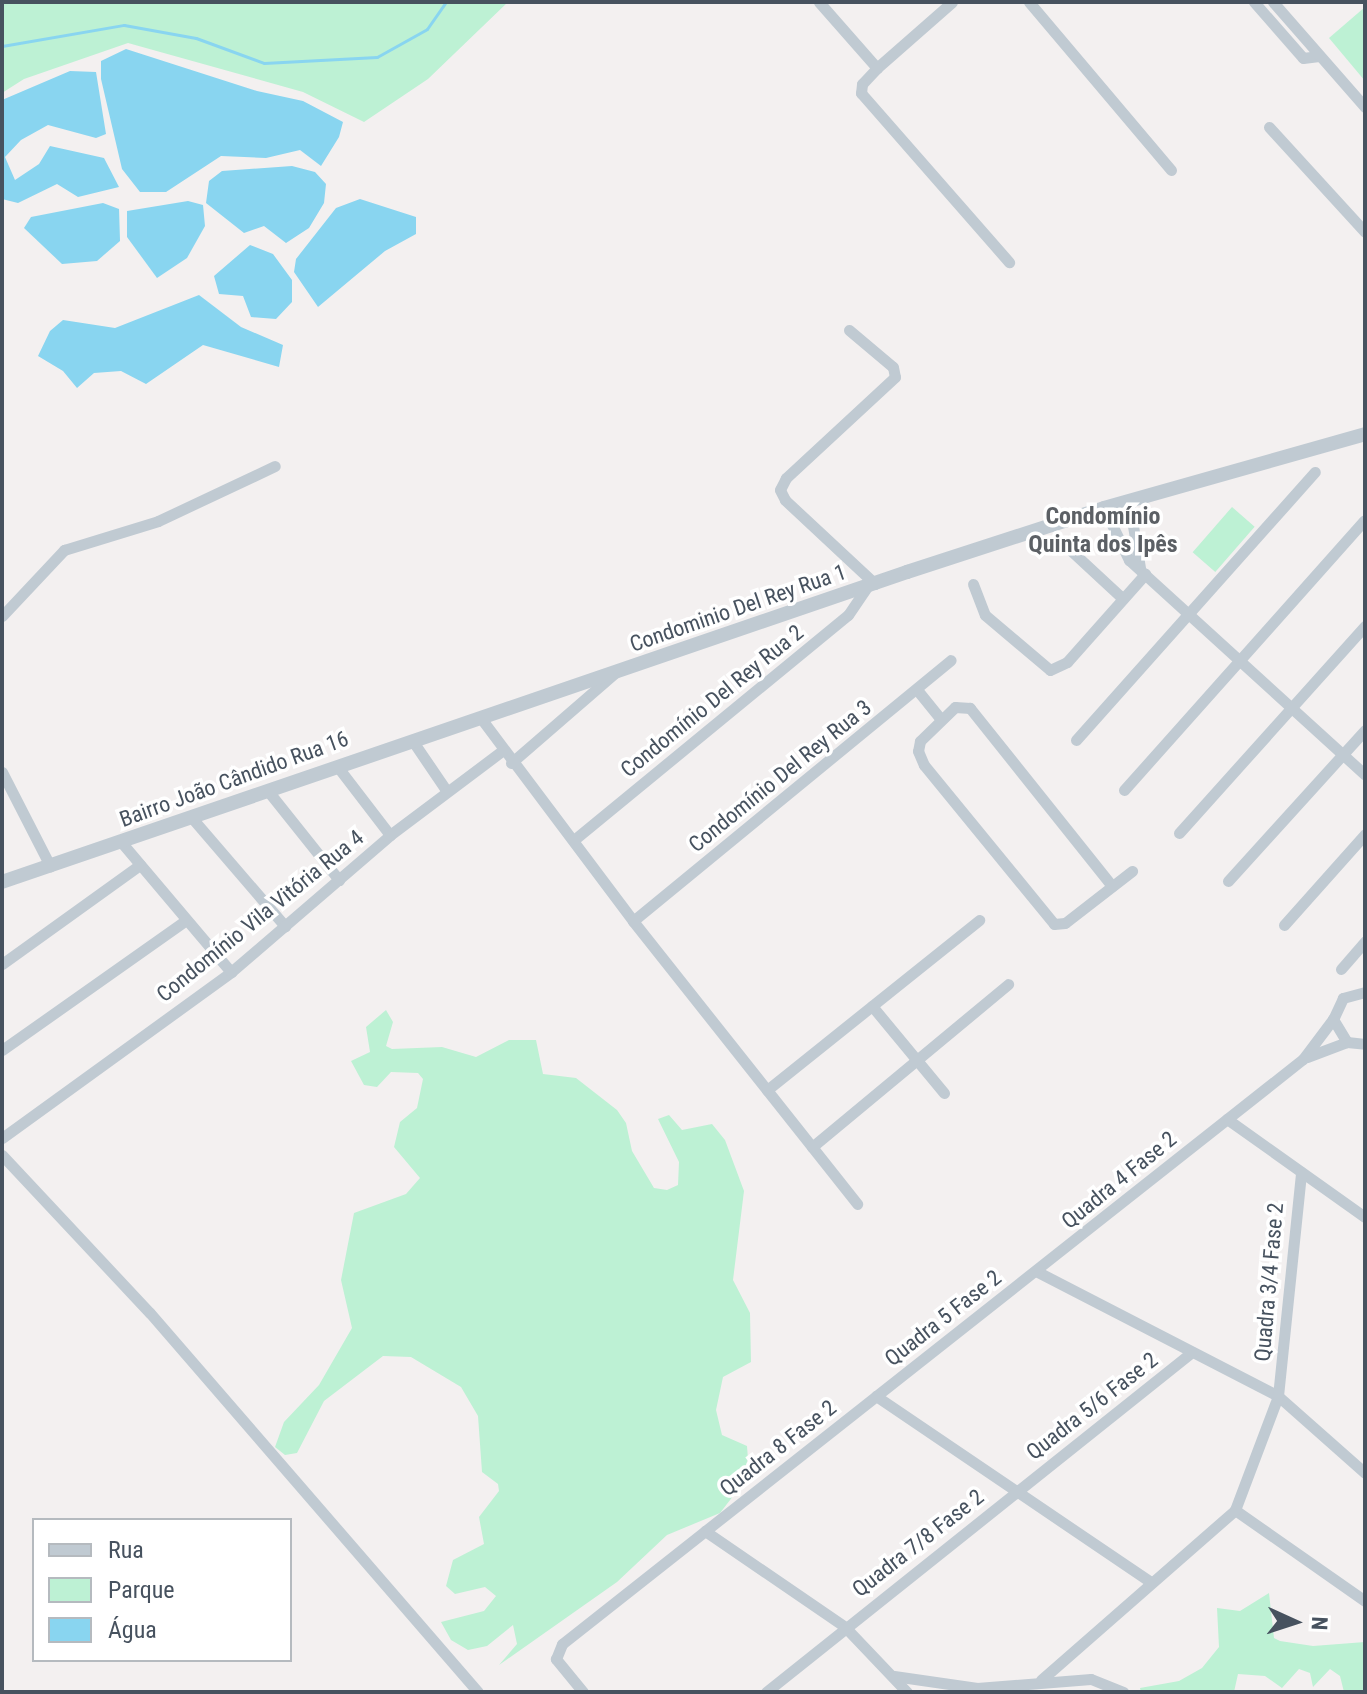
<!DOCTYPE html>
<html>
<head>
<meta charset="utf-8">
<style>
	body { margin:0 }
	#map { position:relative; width:1367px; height:1694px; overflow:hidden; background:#f3f0f0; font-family:"Roboto Condensed",sans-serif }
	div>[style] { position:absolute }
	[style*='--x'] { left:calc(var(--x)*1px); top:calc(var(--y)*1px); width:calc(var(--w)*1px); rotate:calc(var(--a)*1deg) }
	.green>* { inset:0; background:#bdf1d4; transform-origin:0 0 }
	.water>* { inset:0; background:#89d5f0 }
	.stream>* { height:3px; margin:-1.5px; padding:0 1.5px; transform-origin:1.5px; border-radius:1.5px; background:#89d5f0 }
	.minor>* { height:11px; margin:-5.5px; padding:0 5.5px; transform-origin:5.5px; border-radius:5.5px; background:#c0cad2 }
	.tertiary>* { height:14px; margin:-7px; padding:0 7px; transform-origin:7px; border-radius:7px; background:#c0cad2 }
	span { translate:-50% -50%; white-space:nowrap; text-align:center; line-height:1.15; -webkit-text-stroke:7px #fff; paint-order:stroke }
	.street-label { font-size:22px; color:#47525f }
	.neighbourhood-label { font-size:24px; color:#5c6065; font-weight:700 }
	.frame { position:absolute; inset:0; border:4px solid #47525f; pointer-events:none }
	.legend { position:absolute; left:32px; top:1518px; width:260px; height:144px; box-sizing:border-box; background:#fff; border:2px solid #b5babf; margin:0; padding:10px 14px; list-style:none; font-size:24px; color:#47525f }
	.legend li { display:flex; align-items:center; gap:16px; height:40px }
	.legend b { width:40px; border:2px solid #b5babf }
	.north { position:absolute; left:1255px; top:1582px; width:80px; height:80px; -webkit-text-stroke:6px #fff; paint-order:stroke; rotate:93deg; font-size:22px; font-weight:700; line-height:32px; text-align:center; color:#47525f }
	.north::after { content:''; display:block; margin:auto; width:28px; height:36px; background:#47525f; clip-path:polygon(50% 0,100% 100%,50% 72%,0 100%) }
</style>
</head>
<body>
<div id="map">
	<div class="green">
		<i style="clip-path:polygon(2px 2px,508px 2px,428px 79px,364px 122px,303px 92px,128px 43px,24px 79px,2px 93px)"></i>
		<i style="clip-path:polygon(1365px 7px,1365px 81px,1329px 38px)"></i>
		<i style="left:1232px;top:507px;width:30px;height:60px;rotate:41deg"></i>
		<i style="clip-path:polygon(386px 1010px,393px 1022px,386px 1046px,392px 1049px,442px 1047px,476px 1057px,509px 1040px,536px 1040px,543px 1074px,576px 1078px,617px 1110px,626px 1123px,632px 1151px,654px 1188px,667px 1190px,678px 1185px,679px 1162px,658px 1119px,669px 1115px,682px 1130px,712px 1124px,725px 1140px,744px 1191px,733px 1280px,750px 1313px,751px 1362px,723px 1377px,716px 1410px,722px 1435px,747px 1446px,748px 1459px,737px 1491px,720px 1513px,667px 1535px,617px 1582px,499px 1665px,517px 1644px,513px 1625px,487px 1646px,468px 1650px,451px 1640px,441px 1622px,484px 1611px,496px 1596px,485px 1587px,455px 1594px,446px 1586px,453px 1560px,484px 1544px,479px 1517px,499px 1491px,498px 1484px,482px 1472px,478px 1416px,461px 1387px,411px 1357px,383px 1356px,324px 1401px,297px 1453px,285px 1455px,275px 1447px,284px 1422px,319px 1385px,352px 1328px,341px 1280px,354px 1213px,406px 1194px,420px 1178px,394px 1147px,400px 1122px,417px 1108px,423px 1079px,418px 1073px,391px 1072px,377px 1087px,364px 1085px,351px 1061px,370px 1052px,366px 1027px)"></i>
		<i style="clip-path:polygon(1269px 1593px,1274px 1638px,1280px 1641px,1313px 1646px,1365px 1642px,1365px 1690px,1344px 1692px,1340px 1676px,1330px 1669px,1313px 1687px,1310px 1673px,1299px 1669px,1282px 1688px,1265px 1676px,1238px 1674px,1234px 1692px,1141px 1692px,1140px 1688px,1179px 1681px,1202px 1668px,1219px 1647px,1217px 1608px,1240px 1611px)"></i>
	</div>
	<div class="water">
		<i style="clip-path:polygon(126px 49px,257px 91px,303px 101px,343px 122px,339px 137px,321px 166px,300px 150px,266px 158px,221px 156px,166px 192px,140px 192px,122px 169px,101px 79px,101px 61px)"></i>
		<i style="clip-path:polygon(70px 71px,96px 72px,106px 134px,96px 138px,48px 125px,21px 140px,5px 157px,15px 180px,39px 164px,50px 146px,104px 158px,119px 187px,78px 197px,57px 184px,18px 203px,2px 199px,2px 100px)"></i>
		<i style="clip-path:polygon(292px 166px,315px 172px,326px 184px,324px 203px,309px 228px,286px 243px,264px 226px,244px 233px,206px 203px,209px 181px,222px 171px)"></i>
		<i style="clip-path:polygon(360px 199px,416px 217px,416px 234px,385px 251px,318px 307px,294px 272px,296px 259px,336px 208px)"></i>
		<i style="clip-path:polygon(188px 201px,203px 205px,205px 226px,187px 258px,157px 278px,127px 237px,127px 211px)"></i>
		<i style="clip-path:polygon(103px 203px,119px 209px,120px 241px,97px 261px,62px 264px,24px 228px,31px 217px)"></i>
		<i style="clip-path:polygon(250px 245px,273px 254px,292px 280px,292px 302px,276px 319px,251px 317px,243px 296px,219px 294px,214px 276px)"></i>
		<i style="clip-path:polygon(199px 295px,241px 327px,283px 345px,279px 367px,203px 345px,146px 384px,121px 371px,94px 373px,77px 388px,63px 371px,38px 356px,50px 331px,63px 320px,115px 328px)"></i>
	</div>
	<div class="stream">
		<i style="--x:2;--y:46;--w:124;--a:-9.8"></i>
		<i style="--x:124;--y:25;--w:73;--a:10.2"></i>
		<i style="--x:196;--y:38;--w:72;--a:20.2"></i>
		<i style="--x:264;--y:63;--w:113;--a:-3"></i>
		<i style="--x:377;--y:57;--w:57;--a:-29.2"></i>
		<i style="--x:427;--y:29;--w:33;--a:-55"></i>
	</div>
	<div class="minor">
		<i style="--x:819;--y:2;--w:88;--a:48.7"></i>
		<i style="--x:952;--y:2;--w:100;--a:138.7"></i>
		<i style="--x:877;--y:68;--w:22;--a:133"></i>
		<i style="--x:862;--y:84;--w:9;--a:96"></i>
		<i style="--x:861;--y:93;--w:225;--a:48.8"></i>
		<i style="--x:1029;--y:2;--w:220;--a:49.8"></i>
		<i style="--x:1254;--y:2;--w:74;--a:48.8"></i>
		<i style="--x:1303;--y:58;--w:16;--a:-7"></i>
		<i style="--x:1273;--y:2;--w:140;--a:48.8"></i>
		<i style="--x:1269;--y:127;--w:142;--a:47.6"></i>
		<i style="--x:849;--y:330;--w:57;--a:40.1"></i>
		<i style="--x:893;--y:367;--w:10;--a:79"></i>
		<i style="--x:895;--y:377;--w:149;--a:137.2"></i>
		<i style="--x:786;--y:478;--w:13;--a:117"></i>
		<i style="--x:780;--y:490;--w:11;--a:63"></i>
		<i style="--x:785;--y:500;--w:123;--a:43"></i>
		<i style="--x:1129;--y:502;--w:67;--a:80.5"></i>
		<i style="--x:1104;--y:508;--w:58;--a:64.3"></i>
		<i style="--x:1129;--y:560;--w:319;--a:42.3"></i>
		<i style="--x:1066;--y:546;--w:75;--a:42.8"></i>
		<i style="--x:973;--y:584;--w:33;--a:69"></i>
		<i style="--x:985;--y:615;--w:85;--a:40.2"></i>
		<i style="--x:1050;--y:670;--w:19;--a:-25"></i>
		<i style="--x:1067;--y:662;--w:118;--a:-48.4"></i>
		<i style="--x:2;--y:616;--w:91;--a:-46.8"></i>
		<i style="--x:64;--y:550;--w:98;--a:-17.1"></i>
		<i style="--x:158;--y:521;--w:129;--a:-25.2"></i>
		<i style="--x:918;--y:691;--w:36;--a:51"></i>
		<i style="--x:480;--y:717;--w:255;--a:53.1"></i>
		<i style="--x:633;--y:921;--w:361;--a:51.6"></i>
		<i style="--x:412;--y:740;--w:60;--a:55.8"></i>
		<i style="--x:1076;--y:740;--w:359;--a:-48.3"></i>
		<i style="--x:511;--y:763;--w:138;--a:-40.9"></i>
		<i style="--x:337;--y:766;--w:87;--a:52.5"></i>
		<i style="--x:2;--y:772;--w:106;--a:62.9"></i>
		<i style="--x:1124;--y:790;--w:361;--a:-48.3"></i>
		<i style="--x:268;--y:791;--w:114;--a:51.4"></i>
		<i style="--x:192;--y:818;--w:143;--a:49.3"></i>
		<i style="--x:1179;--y:833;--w:278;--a:-48.1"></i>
		<i style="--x:575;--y:839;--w:353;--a:-39.4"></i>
		<i style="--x:848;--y:615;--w:34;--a:-56"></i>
		<i style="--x:122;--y:843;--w:169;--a:49.8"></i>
		<i style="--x:1228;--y:881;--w:204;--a:-47.8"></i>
		<i style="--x:1112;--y:886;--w:228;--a:-128.6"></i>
		<i style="--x:970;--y:708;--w:15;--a:-176"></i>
		<i style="--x:955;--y:707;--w:49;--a:135.8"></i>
		<i style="--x:920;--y:741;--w:10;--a:101"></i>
		<i style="--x:918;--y:751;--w:15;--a:67"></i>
		<i style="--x:924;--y:765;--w:205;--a:50.7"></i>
		<i style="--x:1054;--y:924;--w:11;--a:-5"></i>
		<i style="--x:1065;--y:923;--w:85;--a:-37.8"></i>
		<i style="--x:633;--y:921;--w:411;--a:-39.4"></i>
		<i style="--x:1284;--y:925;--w:122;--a:-48.3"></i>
		<i style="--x:2;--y:964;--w:170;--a:-35.7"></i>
		<i style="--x:1341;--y:969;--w:37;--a:-49"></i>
		<i style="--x:1365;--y:992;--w:23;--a:165"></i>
		<i style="--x:1343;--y:998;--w:23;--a:115"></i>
		<i style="--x:1333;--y:1019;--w:27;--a:59"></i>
		<i style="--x:1347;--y:1042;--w:18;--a:6"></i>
		<i style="--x:872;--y:1006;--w:113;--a:50.4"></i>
		<i style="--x:2;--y:1050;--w:225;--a:-35.2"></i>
		<i style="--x:1307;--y:1057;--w:43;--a:-20.6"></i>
		<i style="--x:767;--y:1090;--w:272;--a:-38.7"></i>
		<i style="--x:1227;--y:1119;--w:169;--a:35.4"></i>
		<i style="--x:2;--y:1138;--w:283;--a:-35.9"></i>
		<i style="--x:231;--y:972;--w:210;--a:-40.7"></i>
		<i style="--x:390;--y:835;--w:140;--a:-36.9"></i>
		<i style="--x:812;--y:1147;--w:255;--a:-39.7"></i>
		<i style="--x:2;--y:1155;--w:216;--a:46.9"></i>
		<i style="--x:150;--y:1313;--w:501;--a:49.13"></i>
		<i style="--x:1036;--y:1271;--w:272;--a:27.3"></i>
		<i style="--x:1278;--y:1396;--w:116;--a:41.5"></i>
		<i style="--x:876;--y:1396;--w:332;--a:34.1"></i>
		<i style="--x:1235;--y:1510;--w:159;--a:35"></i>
		<i style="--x:705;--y:1531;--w:170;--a:34.4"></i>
		<i style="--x:845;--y:1627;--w:90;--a:46.4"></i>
		<i style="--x:894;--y:1676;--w:84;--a:8.2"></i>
		<i style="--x:977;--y:1688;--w:114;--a:-4.5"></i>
		<i style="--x:1091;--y:1679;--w:35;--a:22"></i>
		<i style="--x:1041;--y:1680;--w:258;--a:-41.2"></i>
		<i style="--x:1235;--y:1510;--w:122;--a:-69.3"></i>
		<i style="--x:1278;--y:1396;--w:225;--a:-84.1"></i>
		<i style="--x:583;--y:1692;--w:43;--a:-129.3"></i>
		<i style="--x:556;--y:1659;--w:16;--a:-68"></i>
		<i style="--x:562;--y:1644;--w:944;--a:-38.29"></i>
		<i style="--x:1303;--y:1059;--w:50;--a:-53.1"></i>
		<i style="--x:766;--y:1692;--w:545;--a:-38.59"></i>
	</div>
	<div class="tertiary">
		<i style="--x:2;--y:882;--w:957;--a:-18.91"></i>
		<i style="--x:907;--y:572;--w:207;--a:-18"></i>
		<i style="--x:1104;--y:508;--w:271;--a:-15.8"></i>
	</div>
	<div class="street-label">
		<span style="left:738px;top:608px;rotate:-19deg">Condominio Del Rey Rua 1</span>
		<span style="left:712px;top:701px;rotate:-39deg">Condomínio Del Rey Rua 2</span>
		<span style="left:780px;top:776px;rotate:-39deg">Condomínio Del Rey Rua 3</span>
		<span style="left:234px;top:779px;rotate:-20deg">Bairro João Cândido Rua 16</span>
		<span style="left:260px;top:916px;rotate:-39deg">Condomínio Vila Vitória Rua 4</span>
		<span style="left:1119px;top:1180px;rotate:-39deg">Quadra 4 Fase 2</span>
		<span style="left:1269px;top:1282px;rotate:-85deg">Quadra 3/4 Fase 2</span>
		<span style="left:943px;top:1318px;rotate:-38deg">Quadra 5 Fase 2</span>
		<span style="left:1092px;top:1406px;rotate:-38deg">Quadra 5/6 Fase 2</span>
		<span style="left:778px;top:1448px;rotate:-38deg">Quadra 8 Fase 2</span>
		<span style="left:918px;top:1543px;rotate:-38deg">Quadra 7/8 Fase 2</span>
	</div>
	<div class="neighbourhood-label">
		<span style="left:1103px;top:531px">Condomínio<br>Quinta dos Ipês</span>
	</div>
	<div class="frame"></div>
	<ul class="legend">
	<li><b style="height:10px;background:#c0cad2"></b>Rua</li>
	<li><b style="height:22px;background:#bdf1d4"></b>Parque</li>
	<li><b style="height:22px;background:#89d5f0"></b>Água</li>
	</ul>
	<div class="north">N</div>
</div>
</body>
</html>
